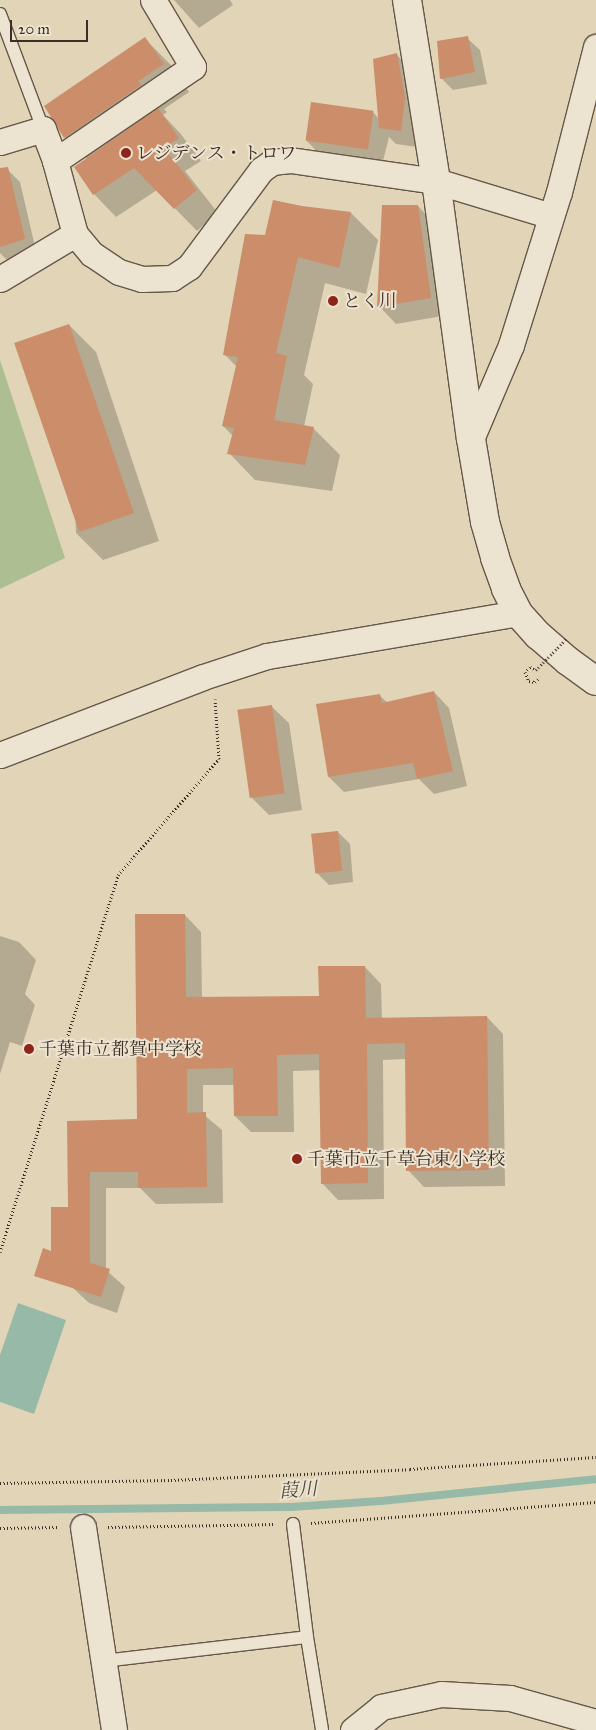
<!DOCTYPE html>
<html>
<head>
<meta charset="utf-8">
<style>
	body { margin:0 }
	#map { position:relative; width:596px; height:1730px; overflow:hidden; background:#e2d4b6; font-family:"IM FELL Great Primer","Noto Serif JP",serif }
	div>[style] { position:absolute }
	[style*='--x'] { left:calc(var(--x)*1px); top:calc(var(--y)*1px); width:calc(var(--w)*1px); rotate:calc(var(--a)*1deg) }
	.green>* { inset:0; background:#adbe93 }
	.water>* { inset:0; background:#96b9a8 }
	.shadow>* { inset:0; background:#0003 }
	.stream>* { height:8px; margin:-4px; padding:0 4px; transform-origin:4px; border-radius:4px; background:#96b9a8 }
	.building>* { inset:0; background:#cb8d6a; transform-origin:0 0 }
	.path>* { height:3px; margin-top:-1.5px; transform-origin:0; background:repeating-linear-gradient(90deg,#3d2e25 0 1px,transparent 0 3.5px) }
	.roads { filter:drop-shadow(1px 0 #665849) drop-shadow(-1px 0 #665849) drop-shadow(0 1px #665849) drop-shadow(0 -1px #665849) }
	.service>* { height:12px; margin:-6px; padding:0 6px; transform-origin:6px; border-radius:6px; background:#ece3d0 }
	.minor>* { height:25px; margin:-12.5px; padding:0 12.5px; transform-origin:12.5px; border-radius:12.5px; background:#ece3d0 }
	.tertiary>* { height:28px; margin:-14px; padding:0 14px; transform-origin:14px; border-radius:14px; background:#ece3d0 }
	.path-bridge>* { height:3px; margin-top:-1.5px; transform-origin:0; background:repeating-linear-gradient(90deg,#3d2e25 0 1px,transparent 0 3.5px) }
	.dots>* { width:14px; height:14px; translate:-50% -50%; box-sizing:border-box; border:2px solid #ece3d0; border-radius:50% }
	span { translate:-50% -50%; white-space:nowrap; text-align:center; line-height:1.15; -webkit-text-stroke:4px #ece3d0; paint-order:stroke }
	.poi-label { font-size:18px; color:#3d2e25 }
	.left { translate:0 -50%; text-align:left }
	.water-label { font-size:19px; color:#4f4a3f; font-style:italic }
	.scale { position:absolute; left:10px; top:20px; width:78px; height:22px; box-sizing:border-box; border:2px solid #3d2e25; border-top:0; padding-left:6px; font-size:15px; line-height:18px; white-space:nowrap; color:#3d2e25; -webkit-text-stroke:4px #ece3d0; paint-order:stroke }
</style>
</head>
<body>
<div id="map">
	<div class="green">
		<i style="clip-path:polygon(0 360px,65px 558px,0 589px)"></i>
	</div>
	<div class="water">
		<i style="clip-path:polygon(18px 1303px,66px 1320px,34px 1414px,0 1402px,0 1355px)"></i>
	</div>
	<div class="shadow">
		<i style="clip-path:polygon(174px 0,230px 0,233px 5px,199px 28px)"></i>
		<i style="clip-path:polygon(467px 38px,480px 50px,487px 84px,453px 90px,441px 78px)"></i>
		<i style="clip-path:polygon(145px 39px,171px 65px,189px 92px,164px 109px,167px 112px,163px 115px,180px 133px,201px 161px,185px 171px,218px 213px,197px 231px,157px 190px,116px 217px,94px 194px,87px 159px,65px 137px)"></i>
		<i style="clip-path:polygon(396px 54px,412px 70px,417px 147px,396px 144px,389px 137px,382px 165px,323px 158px,306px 140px,312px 104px,373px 112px,379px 119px)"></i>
		<i style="clip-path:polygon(8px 170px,20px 182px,36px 251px,8px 261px,0 253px,0 172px)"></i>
		<i style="clip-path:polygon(418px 206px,435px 224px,448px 315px,396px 324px,379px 306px)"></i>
		<i style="clip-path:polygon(302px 208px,351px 213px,378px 240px,366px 294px,325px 283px,304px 375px,313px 384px,304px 427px,313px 428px,340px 455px,332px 491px,255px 480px,229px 453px,233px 436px,223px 426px,237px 367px,225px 355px,266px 237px)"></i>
		<i style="clip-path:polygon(69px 325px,96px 352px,159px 541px,103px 560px,76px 533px)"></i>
		<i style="clip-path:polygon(434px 692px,449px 708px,467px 786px,434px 794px,419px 779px,344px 792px,329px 777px,380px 696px,388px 703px)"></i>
		<i style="clip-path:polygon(271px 706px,289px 723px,302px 810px,269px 815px,252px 798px)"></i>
		<i style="clip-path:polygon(338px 832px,350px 844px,353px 882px,329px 885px,317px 873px)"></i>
		<i style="clip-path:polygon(185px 915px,201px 932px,202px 998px,320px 997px,365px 967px,381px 984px,382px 1019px,487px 1017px,503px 1034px,505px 1186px,424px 1187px,408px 1170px,406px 1059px,383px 1060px,384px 1199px,338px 1200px,322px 1183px,321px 1070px,293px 1071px,294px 1132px,251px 1132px,235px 1116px,234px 1085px,203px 1085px,203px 1114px,222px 1130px,223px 1203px,156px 1204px,140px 1188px,106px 1188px,106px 1270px,125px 1287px,117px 1313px,89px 1303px,72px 1287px,68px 1122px,138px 1120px)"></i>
		<i style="clip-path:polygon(0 936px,19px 942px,36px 960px,25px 994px,35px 1005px,22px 1046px,10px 1042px,0 1074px)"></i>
	</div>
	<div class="stream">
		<i style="--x:0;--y:1510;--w:291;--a:-0.6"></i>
		<i style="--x:291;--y:1507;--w:90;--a:-3.8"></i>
		<i style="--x:381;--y:1501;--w:216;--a:-5.8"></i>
	</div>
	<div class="building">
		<i style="clip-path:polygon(468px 36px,475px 72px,440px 79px,437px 41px)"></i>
		<i style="clip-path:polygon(145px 37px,164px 64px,138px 81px,141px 85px,64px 138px,44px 106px)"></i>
		<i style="clip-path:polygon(397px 53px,405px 98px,401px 131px,379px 128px,373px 59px)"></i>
		<i style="left:311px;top:102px;width:63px;height:39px;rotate:8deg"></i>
		<i style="clip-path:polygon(158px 108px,179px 138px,164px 148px,197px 190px,174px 209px,134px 168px,93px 195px,74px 167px)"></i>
		<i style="clip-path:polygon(8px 167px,25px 239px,0 247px,0 168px)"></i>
		<i style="clip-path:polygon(273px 200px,302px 206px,351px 212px,339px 268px,298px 257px,276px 353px,287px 356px,274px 420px,314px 427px,305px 465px,227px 454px,234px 428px,222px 426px,238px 357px,223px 355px,245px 234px,265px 235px)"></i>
		<i style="clip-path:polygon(382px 205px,418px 205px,431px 298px,377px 307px)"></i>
		<i style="left:69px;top:324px;width:200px;height:58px;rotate:71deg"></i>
		<i style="clip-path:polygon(434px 691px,453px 771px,417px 779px,413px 763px,328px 777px,316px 704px,380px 694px,382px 703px)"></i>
		<i style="left:272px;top:705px;width:89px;height:35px;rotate:82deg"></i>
		<i style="left:338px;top:831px;width:40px;height:27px;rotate:84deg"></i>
		<i style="clip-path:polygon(135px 914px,185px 914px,186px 997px,319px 996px,318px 966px,365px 966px,366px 1018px,487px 1016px,489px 1170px,406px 1171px,405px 1043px,367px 1044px,368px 1183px,321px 1184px,319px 1054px,277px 1055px,278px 1116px,234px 1116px,233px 1068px,187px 1069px,187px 1113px,206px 1112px,207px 1187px,138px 1188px,138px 1172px,90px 1172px,90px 1263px,110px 1269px,101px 1297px,34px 1276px,43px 1248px,51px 1251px,51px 1207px,68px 1207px,67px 1121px,137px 1119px)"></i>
	</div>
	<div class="path">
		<i style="--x:534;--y:669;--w:4;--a:-153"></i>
		<i style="--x:530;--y:667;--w:7;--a:135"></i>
		<i style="--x:525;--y:672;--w:10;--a:66"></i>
		<i style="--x:529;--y:681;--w:6;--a:9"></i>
		<i style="--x:535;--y:682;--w:7;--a:-45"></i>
		<i style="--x:0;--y:1252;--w:395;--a:-72.6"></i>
		<i style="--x:118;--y:875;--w:154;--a:-49"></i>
		<i style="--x:219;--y:759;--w:60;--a:-93.8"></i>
		<i style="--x:0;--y:1483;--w:171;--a:-1"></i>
		<i style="--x:171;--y:1480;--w:239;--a:-2.6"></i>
		<i style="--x:410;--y:1469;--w:186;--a:-3.7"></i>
		<i style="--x:311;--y:1523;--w:286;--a:-4.2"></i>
		<i style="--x:108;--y:1527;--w:166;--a:-1"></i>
		<i style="--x:0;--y:1528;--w:59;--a:-1"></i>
	</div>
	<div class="roads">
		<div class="service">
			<i style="--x:0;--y:14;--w:123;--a:69.5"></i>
			<i style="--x:293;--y:1524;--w:114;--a:82.9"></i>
			<i style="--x:307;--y:1637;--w:94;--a:80.8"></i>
			<i style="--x:103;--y:1661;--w:205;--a:-6.7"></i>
		</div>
		<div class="minor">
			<i style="--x:0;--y:142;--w:45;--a:-16.8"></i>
			<i style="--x:43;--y:129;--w:34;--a:69"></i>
			<i style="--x:55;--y:161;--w:76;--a:74.7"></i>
			<i style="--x:75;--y:234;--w:26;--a:50"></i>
			<i style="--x:92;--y:254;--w:32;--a:34"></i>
			<i style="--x:119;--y:272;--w:24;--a:17"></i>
			<i style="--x:142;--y:279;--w:30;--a:-2"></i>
			<i style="--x:172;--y:278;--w:20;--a:-33"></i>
			<i style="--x:189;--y:267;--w:121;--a:-53.4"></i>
			<i style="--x:261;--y:170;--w:14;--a:-36"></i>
			<i style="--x:272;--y:162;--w:18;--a:-6"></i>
			<i style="--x:290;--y:160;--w:148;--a:8.2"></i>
			<i style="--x:436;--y:181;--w:120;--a:16.9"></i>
			<i style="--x:55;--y:161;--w:167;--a:-34.3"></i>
			<i style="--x:193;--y:67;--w:78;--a:-120.8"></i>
			<i style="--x:0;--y:279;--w:87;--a:-31"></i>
			<i style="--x:471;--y:439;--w:102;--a:-66.9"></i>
			<i style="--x:511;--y:345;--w:160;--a:-72.6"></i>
			<i style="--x:559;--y:192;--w:150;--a:-75.7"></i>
			<i style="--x:0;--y:755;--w:217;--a:-21"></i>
			<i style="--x:203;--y:677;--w:67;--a:-18.2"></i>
			<i style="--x:267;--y:656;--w:255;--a:-9.7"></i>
			<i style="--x:83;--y:1527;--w:205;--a:81.3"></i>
			<i style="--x:353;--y:1730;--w:36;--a:-39"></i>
			<i style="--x:381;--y:1707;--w:61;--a:-12.2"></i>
			<i style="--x:441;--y:1694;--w:69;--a:3.3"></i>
			<i style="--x:510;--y:1698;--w:89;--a:15.6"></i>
		</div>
		<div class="tertiary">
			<i style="--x:407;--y:0;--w:183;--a:80.9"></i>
			<i style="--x:436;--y:181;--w:260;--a:82.3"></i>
			<i style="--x:471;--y:439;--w:84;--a:80.4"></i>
			<i style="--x:485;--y:522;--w:37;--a:74"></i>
			<i style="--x:495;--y:558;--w:33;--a:70"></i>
			<i style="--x:506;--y:589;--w:27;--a:63"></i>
			<i style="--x:518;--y:613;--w:30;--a:48"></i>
			<i style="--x:538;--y:635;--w:40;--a:41"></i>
			<i style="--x:568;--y:661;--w:34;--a:36"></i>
		</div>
	</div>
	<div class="path-bridge">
		<i style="--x:536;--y:670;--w:43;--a:-45.9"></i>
	</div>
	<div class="dots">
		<i style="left:126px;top:153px;background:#8f2418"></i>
		<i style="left:333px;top:301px;background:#8f2418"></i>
		<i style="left:29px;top:1049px;background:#8f2418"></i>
		<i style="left:297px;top:1159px;background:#8f2418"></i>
	</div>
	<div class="poi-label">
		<span class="left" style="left:136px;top:153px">レジデンス・トロワ</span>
		<span class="left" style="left:343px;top:301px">とく川</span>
		<span class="left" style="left:39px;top:1049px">千葉市立都賀中学校</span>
		<span class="left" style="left:307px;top:1159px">千葉市立千草台東小学校</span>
	</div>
	<div class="water-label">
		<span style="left:298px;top:1490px;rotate:-4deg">葭川</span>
	</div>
	<div class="scale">20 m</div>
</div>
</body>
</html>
